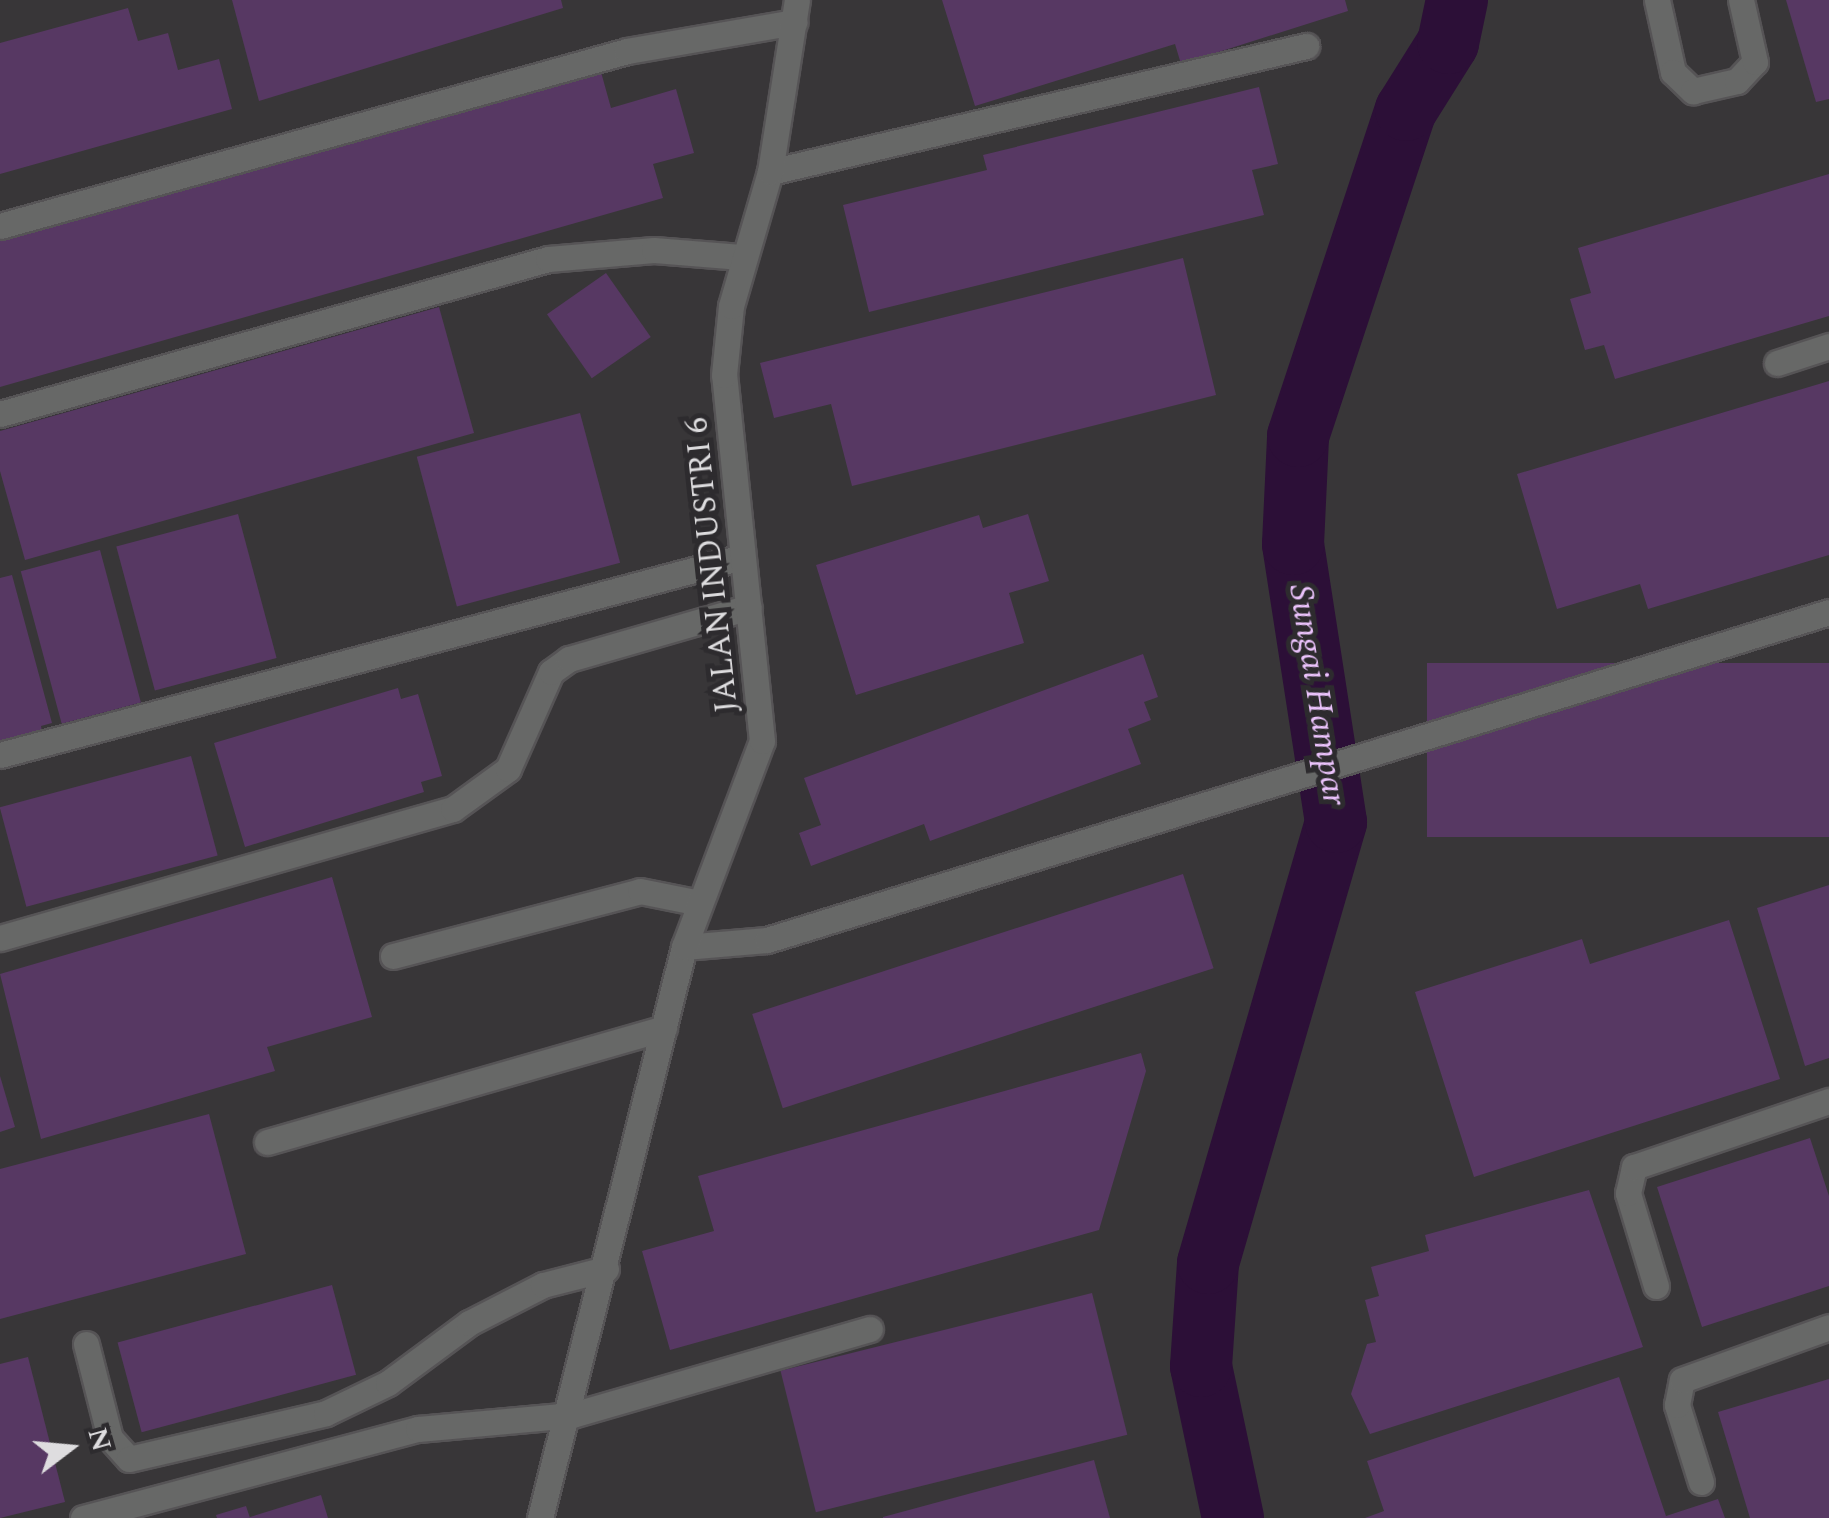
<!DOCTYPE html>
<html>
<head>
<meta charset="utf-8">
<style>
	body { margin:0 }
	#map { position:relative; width:1829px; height:1518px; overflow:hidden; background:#383638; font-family:Spectral,serif }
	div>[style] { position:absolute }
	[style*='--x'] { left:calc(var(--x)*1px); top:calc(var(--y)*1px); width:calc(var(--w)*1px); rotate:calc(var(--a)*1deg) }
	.river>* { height:62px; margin:-31px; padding:0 31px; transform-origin:31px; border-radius:31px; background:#2c0f37 }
	.building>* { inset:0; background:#573863; transform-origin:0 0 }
	.roads { filter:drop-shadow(2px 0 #565456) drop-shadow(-2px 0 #565456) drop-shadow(0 2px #565456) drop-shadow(0 -2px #565456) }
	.minor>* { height:25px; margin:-12.5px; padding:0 12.5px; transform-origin:12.5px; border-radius:12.5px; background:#676867 }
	span { translate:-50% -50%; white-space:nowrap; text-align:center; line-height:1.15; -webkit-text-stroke:10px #2d2b2e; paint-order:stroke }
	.street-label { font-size:32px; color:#dedddf }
	.water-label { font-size:35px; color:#ebc3fc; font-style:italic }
	.north { position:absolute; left:20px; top:1398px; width:100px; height:100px; -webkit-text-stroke:8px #2d2b2e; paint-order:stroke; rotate:74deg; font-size:28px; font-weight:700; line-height:40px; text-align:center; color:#dedddf }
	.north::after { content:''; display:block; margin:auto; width:35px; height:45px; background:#dedddf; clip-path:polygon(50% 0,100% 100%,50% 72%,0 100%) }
</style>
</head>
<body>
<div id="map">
	<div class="river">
		<i style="--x:1233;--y:1518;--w:155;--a:-101.9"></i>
		<i style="--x:1201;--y:1366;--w:103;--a:-86.1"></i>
		<i style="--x:1208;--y:1263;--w:459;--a:-73.8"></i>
		<i style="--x:1336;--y:822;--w:281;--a:-98.8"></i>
		<i style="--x:1293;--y:544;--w:108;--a:-87.3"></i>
		<i style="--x:1298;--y:436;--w:343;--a:-71.7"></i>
		<i style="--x:1406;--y:110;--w:79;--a:-57.9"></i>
		<i style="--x:1448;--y:43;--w:44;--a:-78.2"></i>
	</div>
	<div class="building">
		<i style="clip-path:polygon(232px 0,561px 0,563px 8px,259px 101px)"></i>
		<i style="clip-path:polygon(942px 0,1345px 0,1348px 11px,1181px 64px,1175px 44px,975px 106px)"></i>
		<i style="clip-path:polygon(1786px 0,1829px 0,1829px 99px,1816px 102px)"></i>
		<i style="clip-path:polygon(128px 8px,138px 41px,168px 33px,178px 70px,219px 59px,232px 109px,0 174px,0 43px)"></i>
		<i style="clip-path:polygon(601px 72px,611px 108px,676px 89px,694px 153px,653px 164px,663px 198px,0 387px,0 238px)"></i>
		<i style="clip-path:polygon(1259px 87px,1278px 164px,1252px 170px,1264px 215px,869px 312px,843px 205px,987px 170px,983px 155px)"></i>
		<i style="clip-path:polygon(1829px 174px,1829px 316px,1615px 379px,1604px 345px,1585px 350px,1570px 299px,1591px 293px,1578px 248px)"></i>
		<i style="clip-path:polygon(1183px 258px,1216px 395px,852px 486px,831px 404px,774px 418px,760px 363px)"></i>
		<i style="left:606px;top:273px;width:78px;height:72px;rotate:55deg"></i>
		<i style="clip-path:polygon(439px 307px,474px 433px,25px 560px,0 471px,0 431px)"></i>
		<i style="clip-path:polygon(1829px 381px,1829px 555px,1648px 609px,1640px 584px,1557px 609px,1517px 474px)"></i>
		<i style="left:580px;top:413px;width:155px;height:169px;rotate:75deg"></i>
		<i style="left:238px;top:514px;width:149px;height:126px;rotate:75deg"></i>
		<i style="clip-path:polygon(1028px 514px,1049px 581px,1009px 593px,1024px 643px,856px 695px,816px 565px,979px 515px,983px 528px)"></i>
		<i style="left:100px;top:550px;width:158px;height:82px;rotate:75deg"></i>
		<i style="clip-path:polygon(12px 575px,52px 723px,41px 726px,43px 737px,0 745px,0 578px)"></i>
		<i style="clip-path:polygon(1143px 654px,1158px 697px,1144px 702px,1151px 720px,1128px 729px,1141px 764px,930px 841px,924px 824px,811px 866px,799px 833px,821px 825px,804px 778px)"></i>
		<i style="left:1829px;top:663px;width:174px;height:402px;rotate:90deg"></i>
		<i style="clip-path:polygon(398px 688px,401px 699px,418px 694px,442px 776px,421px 782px,424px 792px,245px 847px,214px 743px)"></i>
		<i style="left:191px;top:756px;width:103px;height:198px;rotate:75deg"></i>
		<i style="left:1183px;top:874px;width:99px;height:453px;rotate:72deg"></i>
		<i style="clip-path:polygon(332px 877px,372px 1017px,267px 1047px,275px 1071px,41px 1139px,0 974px)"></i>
		<i style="clip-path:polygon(1829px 885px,1829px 1058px,1805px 1066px,1757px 908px)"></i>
		<i style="clip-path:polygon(1729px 920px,1780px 1079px,1474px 1177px,1415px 992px,1582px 939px,1590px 964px)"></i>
		<i style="clip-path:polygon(1141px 1053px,1146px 1071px,1099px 1230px,670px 1350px,642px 1251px,714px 1231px,698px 1176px)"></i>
		<i style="clip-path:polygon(0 1076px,15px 1127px,0 1132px)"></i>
		<i style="clip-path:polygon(209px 1114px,246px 1254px,0 1319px,0 1169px)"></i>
		<i style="clip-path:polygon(1810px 1138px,1829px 1196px,1829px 1286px,1702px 1327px,1657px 1187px)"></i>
		<i style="clip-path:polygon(1589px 1190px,1643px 1347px,1370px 1434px,1351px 1394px,1367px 1344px,1376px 1342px,1365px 1300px,1379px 1296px,1371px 1267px,1429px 1251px,1425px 1235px)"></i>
		<i style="left:332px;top:1285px;width:93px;height:222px;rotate:75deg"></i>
		<i style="left:1092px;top:1293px;width:146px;height:321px;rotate:76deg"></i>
		<i style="clip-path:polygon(28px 1357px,65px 1502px,0 1518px,0 1364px)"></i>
		<i style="clip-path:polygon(1619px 1377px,1666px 1516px,1718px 1499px,1725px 1518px,1365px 1518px,1384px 1511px,1367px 1461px)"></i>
		<i style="clip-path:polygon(1829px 1379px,1829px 1518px,1750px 1518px,1718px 1412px)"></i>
		<i style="clip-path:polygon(1094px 1460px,1110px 1518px,883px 1518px,883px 1517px)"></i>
		<i style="clip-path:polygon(321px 1495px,328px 1518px,250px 1518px,250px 1517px)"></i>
		<i style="clip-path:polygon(246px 1506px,250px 1518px,217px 1518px,216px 1515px)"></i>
	</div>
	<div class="roads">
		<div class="minor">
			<i style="--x:1657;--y:0;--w:74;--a:77.5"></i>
			<i style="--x:1673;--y:72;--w:28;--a:44"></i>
			<i style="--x:1693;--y:91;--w:45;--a:-12.8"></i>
			<i style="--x:1737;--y:81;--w:26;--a:-47"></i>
			<i style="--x:1755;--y:62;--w:64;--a:-102.7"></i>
			<i style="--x:770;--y:172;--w:551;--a:-13.23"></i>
			<i style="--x:0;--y:226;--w:651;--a:-15.59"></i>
			<i style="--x:627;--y:51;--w:170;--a:-9.8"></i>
			<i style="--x:1777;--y:363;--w:55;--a:-18.1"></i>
			<i style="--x:0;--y:414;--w:569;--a:-15.79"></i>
			<i style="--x:548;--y:259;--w:106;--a:-4.9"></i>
			<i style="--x:654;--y:250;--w:87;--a:4.6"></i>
			<i style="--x:0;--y:755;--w:768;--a:-14.94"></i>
			<i style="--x:0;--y:938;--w:471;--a:-15.9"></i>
			<i style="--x:453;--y:809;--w:68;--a:-36"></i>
			<i style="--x:508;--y:769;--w:106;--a:-66.1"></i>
			<i style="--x:551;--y:672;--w:22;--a:-36"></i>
			<i style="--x:569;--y:659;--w:187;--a:-16.1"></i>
			<i style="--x:684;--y:947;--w:83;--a:-4.8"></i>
			<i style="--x:767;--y:940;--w:1111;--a:-17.16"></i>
			<i style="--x:393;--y:956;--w:255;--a:-14.7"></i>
			<i style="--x:640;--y:891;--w:61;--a:11.3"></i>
			<i style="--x:267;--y:1142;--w:413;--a:-16"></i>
			<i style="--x:1656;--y:1286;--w:97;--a:-106.8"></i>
			<i style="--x:1628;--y:1193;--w:27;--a:-77"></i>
			<i style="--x:1634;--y:1167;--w:206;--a:-18.7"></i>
			<i style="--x:86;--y:1344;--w:97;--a:75.7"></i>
			<i style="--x:110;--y:1438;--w:28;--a:48"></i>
			<i style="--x:129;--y:1459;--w:202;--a:-13.1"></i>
			<i style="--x:326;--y:1413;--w:69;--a:-25.8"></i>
			<i style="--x:388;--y:1383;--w:101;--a:-36.5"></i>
			<i style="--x:469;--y:1323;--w:83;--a:-27.2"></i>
			<i style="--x:543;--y:1285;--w:65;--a:-14.3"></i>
			<i style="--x:1701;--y:1482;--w:81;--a:-107.3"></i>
			<i style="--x:1677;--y:1405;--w:25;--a:-79"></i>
			<i style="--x:1682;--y:1380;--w:156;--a:-19.8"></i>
			<i style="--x:83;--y:1518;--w:347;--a:-14.9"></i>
			<i style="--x:418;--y:1429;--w:155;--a:-5.2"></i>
			<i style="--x:572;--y:1415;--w:310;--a:-16.1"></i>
			<i style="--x:540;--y:1518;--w:589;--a:-75.85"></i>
			<i style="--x:684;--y:947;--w:220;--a:-69.3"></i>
			<i style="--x:762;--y:741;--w:368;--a:-95.9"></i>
			<i style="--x:724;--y:375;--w:69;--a:-84.2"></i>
			<i style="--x:731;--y:306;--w:140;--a:-73.8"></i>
			<i style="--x:770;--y:172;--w:174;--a:-81.1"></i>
		</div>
	</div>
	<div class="street-label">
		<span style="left:713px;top:565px;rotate:-96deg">JALAN INDUSTRI 6</span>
	</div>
	<div class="water-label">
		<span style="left:1317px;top:695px;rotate:81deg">Sungai Hampar</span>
	</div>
	<div class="north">N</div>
</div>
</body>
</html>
